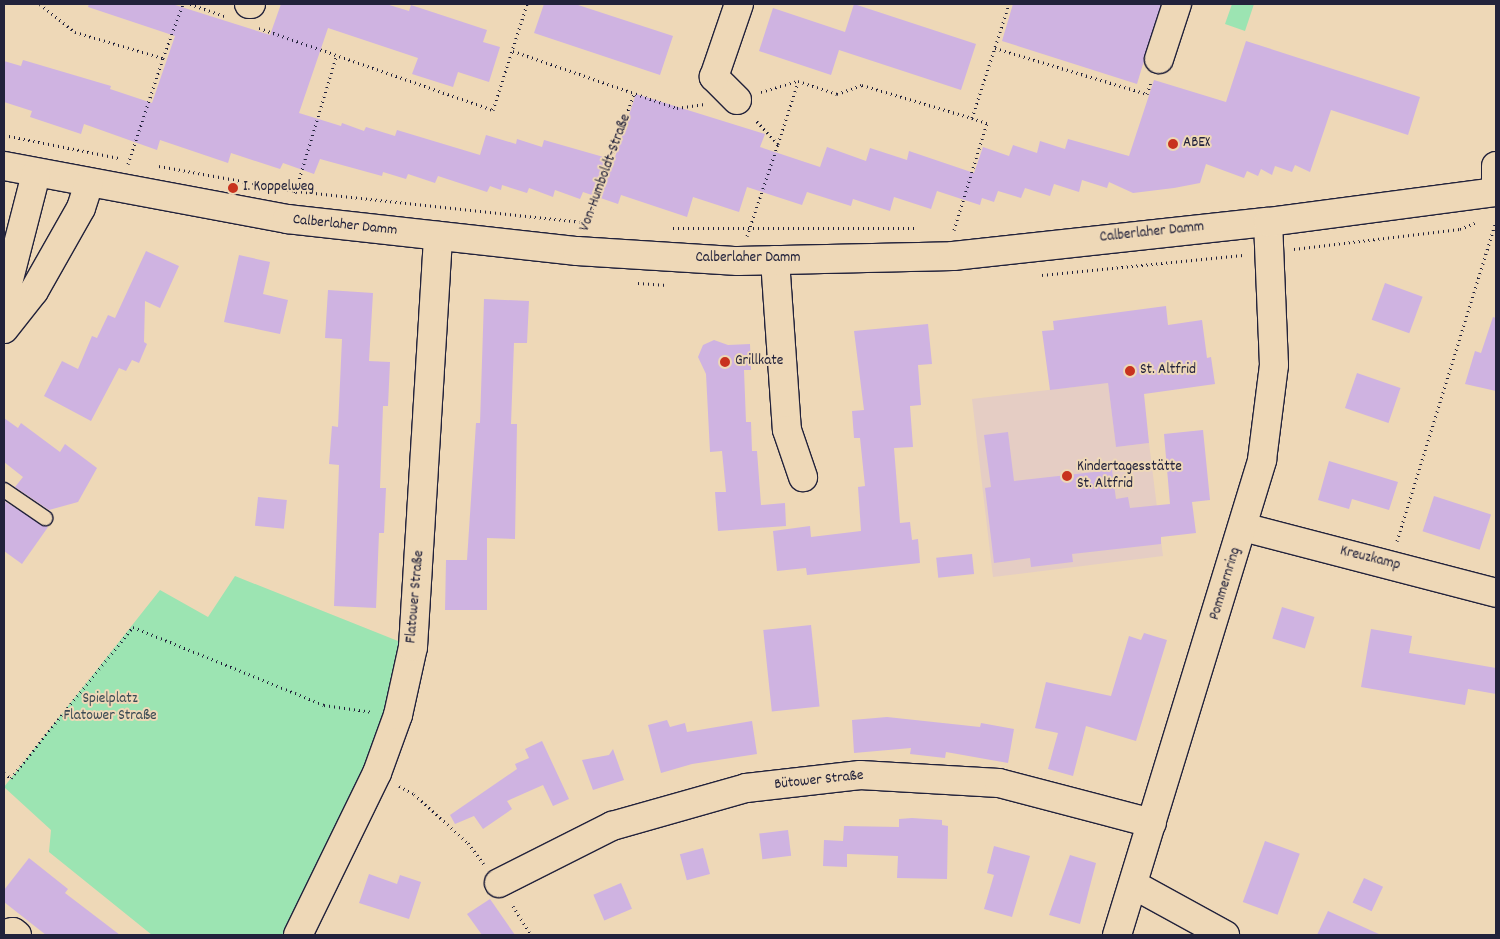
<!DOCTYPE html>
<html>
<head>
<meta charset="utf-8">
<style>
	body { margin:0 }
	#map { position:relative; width:1500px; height:939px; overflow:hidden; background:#eed8b7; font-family:Dekko,sans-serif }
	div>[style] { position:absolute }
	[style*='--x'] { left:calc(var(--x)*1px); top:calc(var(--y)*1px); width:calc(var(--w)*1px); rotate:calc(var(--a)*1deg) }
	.built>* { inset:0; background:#e5cdc4 }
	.green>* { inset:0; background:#9ce4b2 }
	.building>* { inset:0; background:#cfb3e1; transform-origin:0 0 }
	.path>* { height:3px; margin-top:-1.5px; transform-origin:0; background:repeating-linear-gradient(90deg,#22223b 0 1px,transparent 0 5px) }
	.roads { filter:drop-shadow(1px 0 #22223b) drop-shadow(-1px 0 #22223b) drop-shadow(0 1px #22223b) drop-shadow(0 -1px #22223b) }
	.service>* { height:14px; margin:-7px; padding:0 7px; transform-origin:7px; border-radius:7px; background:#eed8b7 }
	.minor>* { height:28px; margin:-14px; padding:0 14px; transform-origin:14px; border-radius:14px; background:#eed8b7 }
	.tertiary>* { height:28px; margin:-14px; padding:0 14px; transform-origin:14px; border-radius:14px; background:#eed8b7 }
	.dots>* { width:14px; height:14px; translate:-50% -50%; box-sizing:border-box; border:2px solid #eed8b7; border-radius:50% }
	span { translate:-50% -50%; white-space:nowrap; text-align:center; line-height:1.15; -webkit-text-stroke:4px #eed8b7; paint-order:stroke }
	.poi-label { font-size:15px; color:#22223b }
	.left { translate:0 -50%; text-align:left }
	.street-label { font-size:15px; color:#22223b }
	.park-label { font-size:15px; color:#3a4953 }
	.frame { position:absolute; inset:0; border:5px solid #22223b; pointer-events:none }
</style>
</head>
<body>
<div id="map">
	<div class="built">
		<i style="clip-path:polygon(1108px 383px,1116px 447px,1149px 443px,1163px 556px,993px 577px,972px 399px)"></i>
	</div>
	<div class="green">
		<i style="clip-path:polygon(1232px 4px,1254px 4px,1245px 31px,1225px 24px)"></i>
		<i style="clip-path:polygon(235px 576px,413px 647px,298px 935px,152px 935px,49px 852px,51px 830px,4px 787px,160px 590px,208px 617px)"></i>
	</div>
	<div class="building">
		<i style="clip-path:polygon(89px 4px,172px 4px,270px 35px,281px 4px,386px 4px,409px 11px,411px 5px,487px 30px,483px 42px,500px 47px,489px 82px,458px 72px,453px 87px,412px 74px,418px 58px,328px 28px,299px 113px,341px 126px,342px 123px,364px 131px,366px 127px,395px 136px,397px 130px,480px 155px,486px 135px,516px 144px,517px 139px,542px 147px,544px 140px,614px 160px,636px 94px,765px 134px,760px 147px,820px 167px,827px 147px,866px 161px,870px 148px,907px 160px,909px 151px,974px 173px,983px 147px,1009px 156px,1013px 145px,1037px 153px,1040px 141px,1065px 149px,1068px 139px,1129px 156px,1154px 80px,1226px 102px,1246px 41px,1420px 97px,1408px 135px,1331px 110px,1310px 172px,1295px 165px,1292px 172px,1275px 166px,1272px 175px,1261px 169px,1258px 176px,1247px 171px,1244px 178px,1206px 164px,1200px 183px,1174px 188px,1133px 193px,1109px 182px,1107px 188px,1082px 180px,1079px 192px,1054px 184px,1050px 196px,1025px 188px,1021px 198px,998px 191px,994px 202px,982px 198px,980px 205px,937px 191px,931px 209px,894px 197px,890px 211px,853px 199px,851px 206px,807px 192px,802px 205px,747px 187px,739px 212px,693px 197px,687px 217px,621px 195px,618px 204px,583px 192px,580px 199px,555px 190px,553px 197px,529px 188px,527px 193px,502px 185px,501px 190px,490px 186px,487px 192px,438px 176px,435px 183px,408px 174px,406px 179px,383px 172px,382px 176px,320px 159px,314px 174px,283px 163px,280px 169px,231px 153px,228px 163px,160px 140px,157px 150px,84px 124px,81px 134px,30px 117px,32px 111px,4px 102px,4px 61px,21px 66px,23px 60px,111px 86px,110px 89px,152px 103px,175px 36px,88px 7px)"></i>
		<i style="clip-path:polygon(544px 4px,575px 4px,673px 36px,660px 75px,534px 33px)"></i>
		<i style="clip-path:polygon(854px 4px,976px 44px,961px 90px,839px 50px,831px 75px,759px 51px,773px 8px,845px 32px)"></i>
		<i style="clip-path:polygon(1013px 4px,1161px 4px,1137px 84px,1002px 41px)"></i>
		<i style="clip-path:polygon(146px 251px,179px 266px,160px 308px,145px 301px,144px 342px,147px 344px,139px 363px,132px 360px,126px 371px,119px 368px,91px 421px,44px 396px,62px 361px,78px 369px,92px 336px,97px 338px,108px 315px,115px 318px)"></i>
		<i style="clip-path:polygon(239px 255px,270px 262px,263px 294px,288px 300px,280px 334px,224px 322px)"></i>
		<i style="left:1385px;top:283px;width:40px;height:39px;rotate:20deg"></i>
		<i style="clip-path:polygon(328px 290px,373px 293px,369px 361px,390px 362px,388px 406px,383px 406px,380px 488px,386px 488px,384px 533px,379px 533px,376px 608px,334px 606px,339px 465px,329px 464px,332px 426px,338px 427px,342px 339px,325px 338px)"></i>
		<i style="clip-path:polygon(484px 299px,529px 301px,527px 343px,514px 343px,511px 424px,517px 424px,515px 539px,487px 538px,487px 610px,445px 610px,446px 560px,467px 560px,476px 423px,480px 423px)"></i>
		<i style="clip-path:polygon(1166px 306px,1168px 325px,1202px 320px,1207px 358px,1211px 357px,1215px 384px,1144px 394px,1149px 443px,1116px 447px,1108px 383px,1050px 390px,1042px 331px,1054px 330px,1053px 321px)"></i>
		<i style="clip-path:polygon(1493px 317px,1496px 318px,1496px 391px,1465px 384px,1475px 351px,1481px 353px)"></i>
		<i style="clip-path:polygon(928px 324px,932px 364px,918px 365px,921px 405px,910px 406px,913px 447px,894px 448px,900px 523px,910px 522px,912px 540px,918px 539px,920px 563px,807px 575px,806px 568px,777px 571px,773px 531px,810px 526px,811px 537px,861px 531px,858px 487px,865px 486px,860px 438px,854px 438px,852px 411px,864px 410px,854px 331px)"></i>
		<i style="clip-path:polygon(714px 340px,728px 345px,750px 344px,751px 370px,744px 370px,746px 422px,751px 422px,752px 451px,757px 451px,761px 505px,785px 503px,786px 526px,718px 531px,715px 492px,726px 492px,722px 451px,710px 452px,706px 374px,698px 357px,703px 345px)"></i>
		<i style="left:1357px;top:373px;width:46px;height:37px;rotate:19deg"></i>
		<i style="clip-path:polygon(4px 418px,18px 428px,21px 423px,60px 452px,65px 444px,97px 468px,78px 502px,49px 510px,15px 487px,23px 477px,4px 462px)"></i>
		<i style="clip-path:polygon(1203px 430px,1210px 500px,1192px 502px,1196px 533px,1161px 537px,1161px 544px,1072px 554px,1073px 562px,1031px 567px,1030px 558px,994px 563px,985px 488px,991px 487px,984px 435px,1008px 432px,1014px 481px,1112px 470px,1116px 499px,1128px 497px,1130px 508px,1170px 504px,1164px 434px)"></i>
		<i style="clip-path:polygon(1329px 461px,1398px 482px,1389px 510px,1352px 499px,1349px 509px,1318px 500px)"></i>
		<i style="left:1434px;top:496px;width:60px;height:37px;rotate:18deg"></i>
		<i style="left:258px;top:497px;width:29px;height:29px;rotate:6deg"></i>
		<i style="clip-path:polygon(4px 501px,48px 527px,22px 564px,4px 551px)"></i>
		<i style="left:972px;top:554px;width:20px;height:36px;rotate:84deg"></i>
		<i style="left:1282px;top:607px;width:34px;height:33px;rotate:17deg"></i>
		<i style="left:811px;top:625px;width:82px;height:48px;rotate:84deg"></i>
		<i style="clip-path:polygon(1371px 629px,1412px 636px,1409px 653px,1496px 668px,1496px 694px,1468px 689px,1465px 705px,1361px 687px)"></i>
		<i style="clip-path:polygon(1144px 633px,1167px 640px,1136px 741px,1086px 726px,1073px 776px,1048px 769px,1058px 733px,1035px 728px,1046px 682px,1111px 696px,1129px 636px,1141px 640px)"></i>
		<i style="clip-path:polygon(887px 717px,980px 727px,981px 723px,1014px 729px,1008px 763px,946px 752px,945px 758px,910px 754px,911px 748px,854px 753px,852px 720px)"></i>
		<i style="clip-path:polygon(667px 720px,670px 727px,685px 723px,687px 732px,752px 721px,757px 754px,692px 764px,661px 773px,648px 725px)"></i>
		<i style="clip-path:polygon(542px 741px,569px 799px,553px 806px,543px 785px,507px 801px,512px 809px,483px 829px,474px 816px,455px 824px,450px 815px,517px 769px,515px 764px,529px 758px,525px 749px)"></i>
		<i style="clip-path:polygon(613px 749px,624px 780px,593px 790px,582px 760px,609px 755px)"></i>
		<i style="clip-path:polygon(912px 818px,942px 820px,942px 825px,948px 826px,947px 879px,897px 878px,898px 856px,847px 854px,847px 867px,823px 866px,824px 840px,843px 841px,844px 826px,899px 827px,899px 819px)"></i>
		<i style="left:788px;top:830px;width:26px;height:29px;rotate:83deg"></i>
		<i style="left:1265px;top:841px;width:37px;height:65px;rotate:20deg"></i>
		<i style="clip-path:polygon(994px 846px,1030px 856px,1012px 917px,984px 909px,994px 875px,987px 873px)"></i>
		<i style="left:703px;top:848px;width:27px;height:24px;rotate:75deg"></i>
		<i style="clip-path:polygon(1070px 855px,1096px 863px,1080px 924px,1049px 915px)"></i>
		<i style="clip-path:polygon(29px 858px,68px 889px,65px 893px,120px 935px,46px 935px,4px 902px,4px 890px)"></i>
		<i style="clip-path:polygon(369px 874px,397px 884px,400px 875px,421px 882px,409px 919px,359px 903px)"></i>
		<i style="left:1364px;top:878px;width:21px;height:27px;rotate:25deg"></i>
		<i style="left:621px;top:883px;width:28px;height:30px;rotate:67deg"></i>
		<i style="clip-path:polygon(490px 899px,515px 935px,482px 935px,467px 914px)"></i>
		<i style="clip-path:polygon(1328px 911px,1381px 935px,1317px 935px)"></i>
	</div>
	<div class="path">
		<i style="--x:40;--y:4;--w:45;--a:38.7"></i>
		<i style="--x:75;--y:32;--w:92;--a:16.5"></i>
		<i style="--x:163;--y:58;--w:58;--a:-69.7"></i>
		<i style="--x:190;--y:4;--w:37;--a:19"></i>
		<i style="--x:259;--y:28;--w:248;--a:19.3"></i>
		<i style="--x:493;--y:110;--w:111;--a:-72.2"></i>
		<i style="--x:995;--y:48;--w:159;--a:16.8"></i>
		<i style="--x:1147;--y:94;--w:13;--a:-72"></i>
		<i style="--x:513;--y:51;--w:174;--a:19.2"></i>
		<i style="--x:677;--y:108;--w:28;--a:-8"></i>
		<i style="--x:761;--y:92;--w:39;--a:-17"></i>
		<i style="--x:798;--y:81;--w:41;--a:18.4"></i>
		<i style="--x:837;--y:94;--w:27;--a:-20"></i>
		<i style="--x:862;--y:85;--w:115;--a:16.7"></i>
		<i style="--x:4;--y:135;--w:117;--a:11.3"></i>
		<i style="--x:778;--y:144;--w:65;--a:-72.1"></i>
		<i style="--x:128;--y:164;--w:112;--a:-71.7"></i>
		<i style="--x:159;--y:166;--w:139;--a:10.3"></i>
		<i style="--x:296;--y:191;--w:295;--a:6.2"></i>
		<i style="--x:295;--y:193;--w:142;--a:-73.2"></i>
		<i style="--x:587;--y:223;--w:137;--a:-70"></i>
		<i style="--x:673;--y:228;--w:243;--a:0"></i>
		<i style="--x:954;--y:230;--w:112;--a:-72.9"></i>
		<i style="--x:987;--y:123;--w:16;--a:-162"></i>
		<i style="--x:972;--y:118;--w:120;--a:-72"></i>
		<i style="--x:747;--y:236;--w:97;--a:-71.4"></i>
		<i style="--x:778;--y:144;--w:34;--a:-133"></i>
		<i style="--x:1294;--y:249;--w:167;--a:-6.9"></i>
		<i style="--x:1460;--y:229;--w:16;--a:-22"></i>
		<i style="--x:1042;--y:275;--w:202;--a:-5.7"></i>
		<i style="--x:638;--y:283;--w:29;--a:4"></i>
		<i style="--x:1397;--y:541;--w:335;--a:-72.8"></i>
		<i style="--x:4;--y:773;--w:9;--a:36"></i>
		<i style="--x:11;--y:778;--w:194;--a:-51.1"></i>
		<i style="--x:133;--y:627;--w:206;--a:22.2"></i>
		<i style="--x:324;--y:705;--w:49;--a:8.1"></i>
		<i style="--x:399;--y:786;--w:17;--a:28"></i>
		<i style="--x:414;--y:794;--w:73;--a:42.2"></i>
		<i style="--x:468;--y:843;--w:26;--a:53"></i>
		<i style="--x:513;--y:906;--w:34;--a:58"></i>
	</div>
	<div class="roads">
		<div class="service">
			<i style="--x:4;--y:490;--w:50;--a:34.3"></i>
		</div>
		<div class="minor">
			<i style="--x:249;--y:4;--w:2;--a:0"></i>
			<i style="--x:1159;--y:59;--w:58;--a:-71.9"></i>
			<i style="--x:737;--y:100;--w:33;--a:-135"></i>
			<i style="--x:714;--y:77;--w:77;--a:-71.1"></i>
			<i style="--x:1496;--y:166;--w:15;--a:90"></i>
			<i style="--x:775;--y:260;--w:170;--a:86"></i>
			<i style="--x:787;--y:430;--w:50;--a:71.2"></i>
			<i style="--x:1243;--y:527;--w:261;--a:14.6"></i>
			<i style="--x:499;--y:883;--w:127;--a:-26.8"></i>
			<i style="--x:612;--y:826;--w:139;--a:-15.8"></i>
			<i style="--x:746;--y:788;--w:115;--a:-6.5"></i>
			<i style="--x:860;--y:775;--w:139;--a:3.3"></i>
			<i style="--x:999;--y:783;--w:158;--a:14.7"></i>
			<i style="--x:1134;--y:885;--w:104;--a:28.8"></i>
			<i style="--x:4;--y:934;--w:9;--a:-13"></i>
			<i style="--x:13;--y:932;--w:5;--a:37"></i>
			<i style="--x:298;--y:935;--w:180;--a:-64"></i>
			<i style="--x:377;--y:773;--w:62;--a:-70.1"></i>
			<i style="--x:398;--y:715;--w:70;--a:-77.6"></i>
			<i style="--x:413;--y:647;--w:412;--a:-86.5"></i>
			<i style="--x:1117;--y:935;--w:497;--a:-73"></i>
			<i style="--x:1262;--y:460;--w:96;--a:-82.8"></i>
			<i style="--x:1274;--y:365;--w:143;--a:-92.4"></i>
		</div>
		<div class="tertiary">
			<i style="--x:4;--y:166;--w:288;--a:10.6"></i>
			<i style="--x:287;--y:219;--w:292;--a:6.3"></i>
			<i style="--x:577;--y:251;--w:161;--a:3.6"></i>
			<i style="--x:738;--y:261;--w:215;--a:-1.3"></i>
			<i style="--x:953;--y:256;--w:317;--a:-6.2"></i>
			<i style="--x:1268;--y:222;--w:230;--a:-7.5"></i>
			<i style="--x:4;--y:319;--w:36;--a:-84"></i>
			<i style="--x:8;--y:283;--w:113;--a:-75.6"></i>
			<i style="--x:4;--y:329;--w:48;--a:-51.7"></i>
			<i style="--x:34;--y:291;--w:95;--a:-60.5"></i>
			<i style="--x:81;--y:208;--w:26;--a:-72"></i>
		</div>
	</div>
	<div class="dots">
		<i style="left:1173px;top:144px;background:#c8321e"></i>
		<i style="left:233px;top:188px;background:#c8321e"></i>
		<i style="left:725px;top:362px;background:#c8321e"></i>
		<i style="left:1130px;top:371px;background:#c8321e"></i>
		<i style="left:1067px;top:476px;background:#c8321e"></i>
	</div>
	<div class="poi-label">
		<span class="left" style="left:1183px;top:144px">ABEX</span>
		<span class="left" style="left:243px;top:188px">I. Koppelweg</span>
		<span class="left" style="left:735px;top:362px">Grillkate</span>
		<span class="left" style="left:1140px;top:371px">St. Altfrid</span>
		<span class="left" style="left:1077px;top:476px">Kindertagesstätte<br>St. Altfrid</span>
	</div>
	<div class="street-label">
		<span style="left:606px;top:173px;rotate:-70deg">Von-Humboldt-Straße</span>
		<span style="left:345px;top:226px;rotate:6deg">Calberlaher Damm</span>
		<span style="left:1152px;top:233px;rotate:-6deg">Calberlaher Damm</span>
		<span style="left:748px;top:259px">Calberlaher Damm</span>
		<span style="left:1370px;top:559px;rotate:14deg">Kreuzkamp</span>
		<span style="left:1226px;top:584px;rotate:-73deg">Pommernring</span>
		<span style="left:416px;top:597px;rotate:-85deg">Flatower Straße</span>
		<span style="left:819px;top:781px;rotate:-6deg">Bütower Straße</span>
	</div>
	<div class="park-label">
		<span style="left:110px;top:708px">Spielplatz<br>Flatower Straße</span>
	</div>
	<div class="frame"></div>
</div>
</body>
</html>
